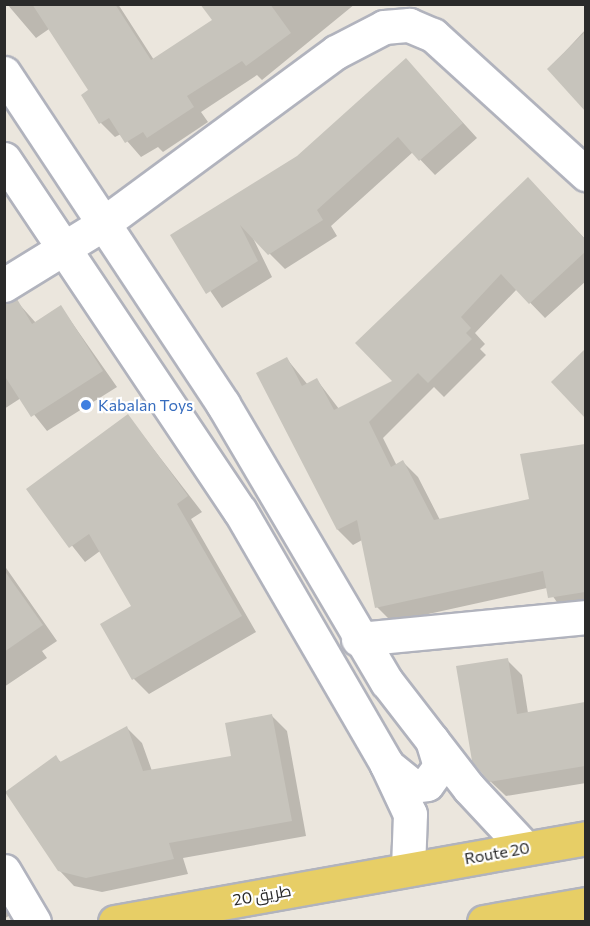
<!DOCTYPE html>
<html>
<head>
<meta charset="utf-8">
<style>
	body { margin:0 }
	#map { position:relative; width:590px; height:926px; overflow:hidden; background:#ebe6dd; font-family:Commissioner,Cairo,sans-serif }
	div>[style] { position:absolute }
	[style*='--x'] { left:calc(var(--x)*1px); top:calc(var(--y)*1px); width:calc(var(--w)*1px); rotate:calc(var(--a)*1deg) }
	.shadow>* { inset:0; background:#0003 }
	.building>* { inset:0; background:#c7c4bc }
	.roads { filter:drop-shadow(2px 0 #b1b3bd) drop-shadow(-2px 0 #b1b3bd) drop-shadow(0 2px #b1b3bd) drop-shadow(0 -2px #b1b3bd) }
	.minor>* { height:33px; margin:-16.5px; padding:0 16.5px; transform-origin:16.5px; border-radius:16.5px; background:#fff }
	.major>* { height:33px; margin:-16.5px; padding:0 16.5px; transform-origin:16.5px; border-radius:16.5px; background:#e7ce66 }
	.dots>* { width:16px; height:16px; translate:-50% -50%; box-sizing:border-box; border:3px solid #fff; border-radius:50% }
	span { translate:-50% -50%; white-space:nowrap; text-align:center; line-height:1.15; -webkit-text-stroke:4.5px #fff; paint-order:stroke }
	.shop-label { font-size:16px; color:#366cbe }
	.left { translate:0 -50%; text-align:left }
	.street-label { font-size:16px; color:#2a2a2a }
	.frame { position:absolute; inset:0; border:6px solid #2a2a2a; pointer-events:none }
</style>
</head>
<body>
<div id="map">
	<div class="shadow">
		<i style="clip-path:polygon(7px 4px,118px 4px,154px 60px,214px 20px,202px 4px,355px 4px,262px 80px,257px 75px,201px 112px,208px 122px,163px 152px,158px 147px,141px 157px,121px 134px,115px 137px,101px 123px,90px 91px,49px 29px,36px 38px)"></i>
		<i style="clip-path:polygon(586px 29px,586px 108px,549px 69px)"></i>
		<i style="clip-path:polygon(406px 60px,477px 138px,435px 175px,413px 152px,331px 226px,337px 236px,285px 269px,252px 236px,272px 277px,222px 308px,172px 235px,298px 157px)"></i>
		<i style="clip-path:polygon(543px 194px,586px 240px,586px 281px,545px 318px,517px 289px,475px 333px,485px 344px,480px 349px,486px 355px,444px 397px,434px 387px,383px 438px,397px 466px,403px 462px,418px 477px,440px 520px,531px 500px,522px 455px,586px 445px,586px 609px,564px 612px,547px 588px,392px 622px,377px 607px,362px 540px,353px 545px,338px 530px,287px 359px,308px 385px,317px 380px,339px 409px,395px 381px)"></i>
		<i style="clip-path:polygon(20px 305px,36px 323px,61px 307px,117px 387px,47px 431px,21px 398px,4px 409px,4px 315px)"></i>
		<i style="clip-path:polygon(586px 351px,586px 416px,553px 382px)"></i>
		<i style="clip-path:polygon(128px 416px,202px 512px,191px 519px,256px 632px,149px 694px,134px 679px,133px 607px,100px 551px,85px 562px,28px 490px)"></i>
		<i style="clip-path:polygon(4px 565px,57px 641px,42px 651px,47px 658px,4px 687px)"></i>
		<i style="clip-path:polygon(507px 660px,522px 675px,528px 713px,586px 704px,586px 783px,506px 796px,490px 781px)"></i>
		<i style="clip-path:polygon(272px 716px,287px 731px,306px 836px,183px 858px,188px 874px,102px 892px,74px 886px,59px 870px,55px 757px,62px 763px,127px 728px,142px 743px,152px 771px,232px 757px)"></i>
		<i style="clip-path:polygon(4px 899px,13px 913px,4px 919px)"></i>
	</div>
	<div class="building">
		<i style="clip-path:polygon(32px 4px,115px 4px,151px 60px,212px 20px,200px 4px,270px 4px,291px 33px,246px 66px,242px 61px,187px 96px,194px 107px,147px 138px,143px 132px,125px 143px,109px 118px,99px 124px,81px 95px,88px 90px)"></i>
		<i style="clip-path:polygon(585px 32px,585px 111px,547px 69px)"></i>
		<i style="clip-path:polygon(406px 58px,463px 123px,419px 161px,398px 137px,317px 210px,323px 220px,268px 255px,240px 225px,258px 261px,206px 294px,170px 235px,297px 156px)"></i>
		<i style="clip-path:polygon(528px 177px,585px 239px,585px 252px,529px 304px,501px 274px,461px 317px,471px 328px,466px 333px,472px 339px,428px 383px,418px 373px,369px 422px,391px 467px,403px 460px,434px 520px,529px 499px,520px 454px,585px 444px,585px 592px,548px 598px,543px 571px,375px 608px,357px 520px,337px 530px,256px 373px,287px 357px,302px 386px,317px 378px,334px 410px,392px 381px,355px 343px)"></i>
		<i style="clip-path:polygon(17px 299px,32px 324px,61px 305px,103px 371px,31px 417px,4px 375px,4px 304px)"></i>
		<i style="clip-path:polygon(585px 349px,585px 418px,551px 382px)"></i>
		<i style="clip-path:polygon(128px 414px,188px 496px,177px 504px,242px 616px,132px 680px,100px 624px,131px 606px,89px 534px,69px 548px,26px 489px)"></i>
		<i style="clip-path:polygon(4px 570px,43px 625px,4px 652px)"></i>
		<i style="clip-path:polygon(508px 658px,517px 714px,585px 702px,585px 766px,489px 782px,472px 761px,456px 666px)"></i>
		<i style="clip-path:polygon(272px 714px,292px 821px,169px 843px,174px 859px,86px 878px,58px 871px,5px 792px,56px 755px,60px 762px,127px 726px,143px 771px,231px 756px,225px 723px)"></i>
	</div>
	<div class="roads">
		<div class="minor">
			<i style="--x:4;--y:73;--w:397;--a:56.5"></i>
			<i style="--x:223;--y:404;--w:323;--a:59.5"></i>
			<i style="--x:387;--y:682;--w:134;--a:52.3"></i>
			<i style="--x:469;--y:788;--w:82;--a:47"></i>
			<i style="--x:4;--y:159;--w:424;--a:56.2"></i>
			<i style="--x:240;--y:511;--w:291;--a:59.9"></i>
			<i style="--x:386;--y:763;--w:56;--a:64.8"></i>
			<i style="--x:410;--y:814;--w:54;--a:92.1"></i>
			<i style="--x:4;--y:285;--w:113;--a:-31.6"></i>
			<i style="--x:100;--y:226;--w:293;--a:-36.4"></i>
			<i style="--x:336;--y:52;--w:54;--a:-27.5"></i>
			<i style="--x:384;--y:27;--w:25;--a:-5"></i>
			<i style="--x:409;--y:25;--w:26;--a:23"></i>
			<i style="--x:433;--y:35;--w:207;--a:42.3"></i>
			<i style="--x:358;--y:639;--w:229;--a:-5.5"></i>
			<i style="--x:387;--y:765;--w:33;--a:39"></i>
			<i style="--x:413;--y:786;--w:14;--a:-8"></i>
			<i style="--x:427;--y:784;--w:22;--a:-54"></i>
			<i style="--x:440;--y:766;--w:27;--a:-107"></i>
			<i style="--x:4;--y:871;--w:59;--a:59.5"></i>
		</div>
		<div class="major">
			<i style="--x:115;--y:922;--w:478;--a:-10.1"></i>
			<i style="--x:484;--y:922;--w:104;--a:-10"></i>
		</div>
	</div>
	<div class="dots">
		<i style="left:86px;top:405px;background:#3f7fe0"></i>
	</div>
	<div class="shop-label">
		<span class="left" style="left:98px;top:405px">Kabalan Toys</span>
	</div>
	<div class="street-label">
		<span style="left:497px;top:853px;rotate:-10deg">Route 20</span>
		<span style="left:262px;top:895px;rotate:-10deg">طريق 20</span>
	</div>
	<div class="frame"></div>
</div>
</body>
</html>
